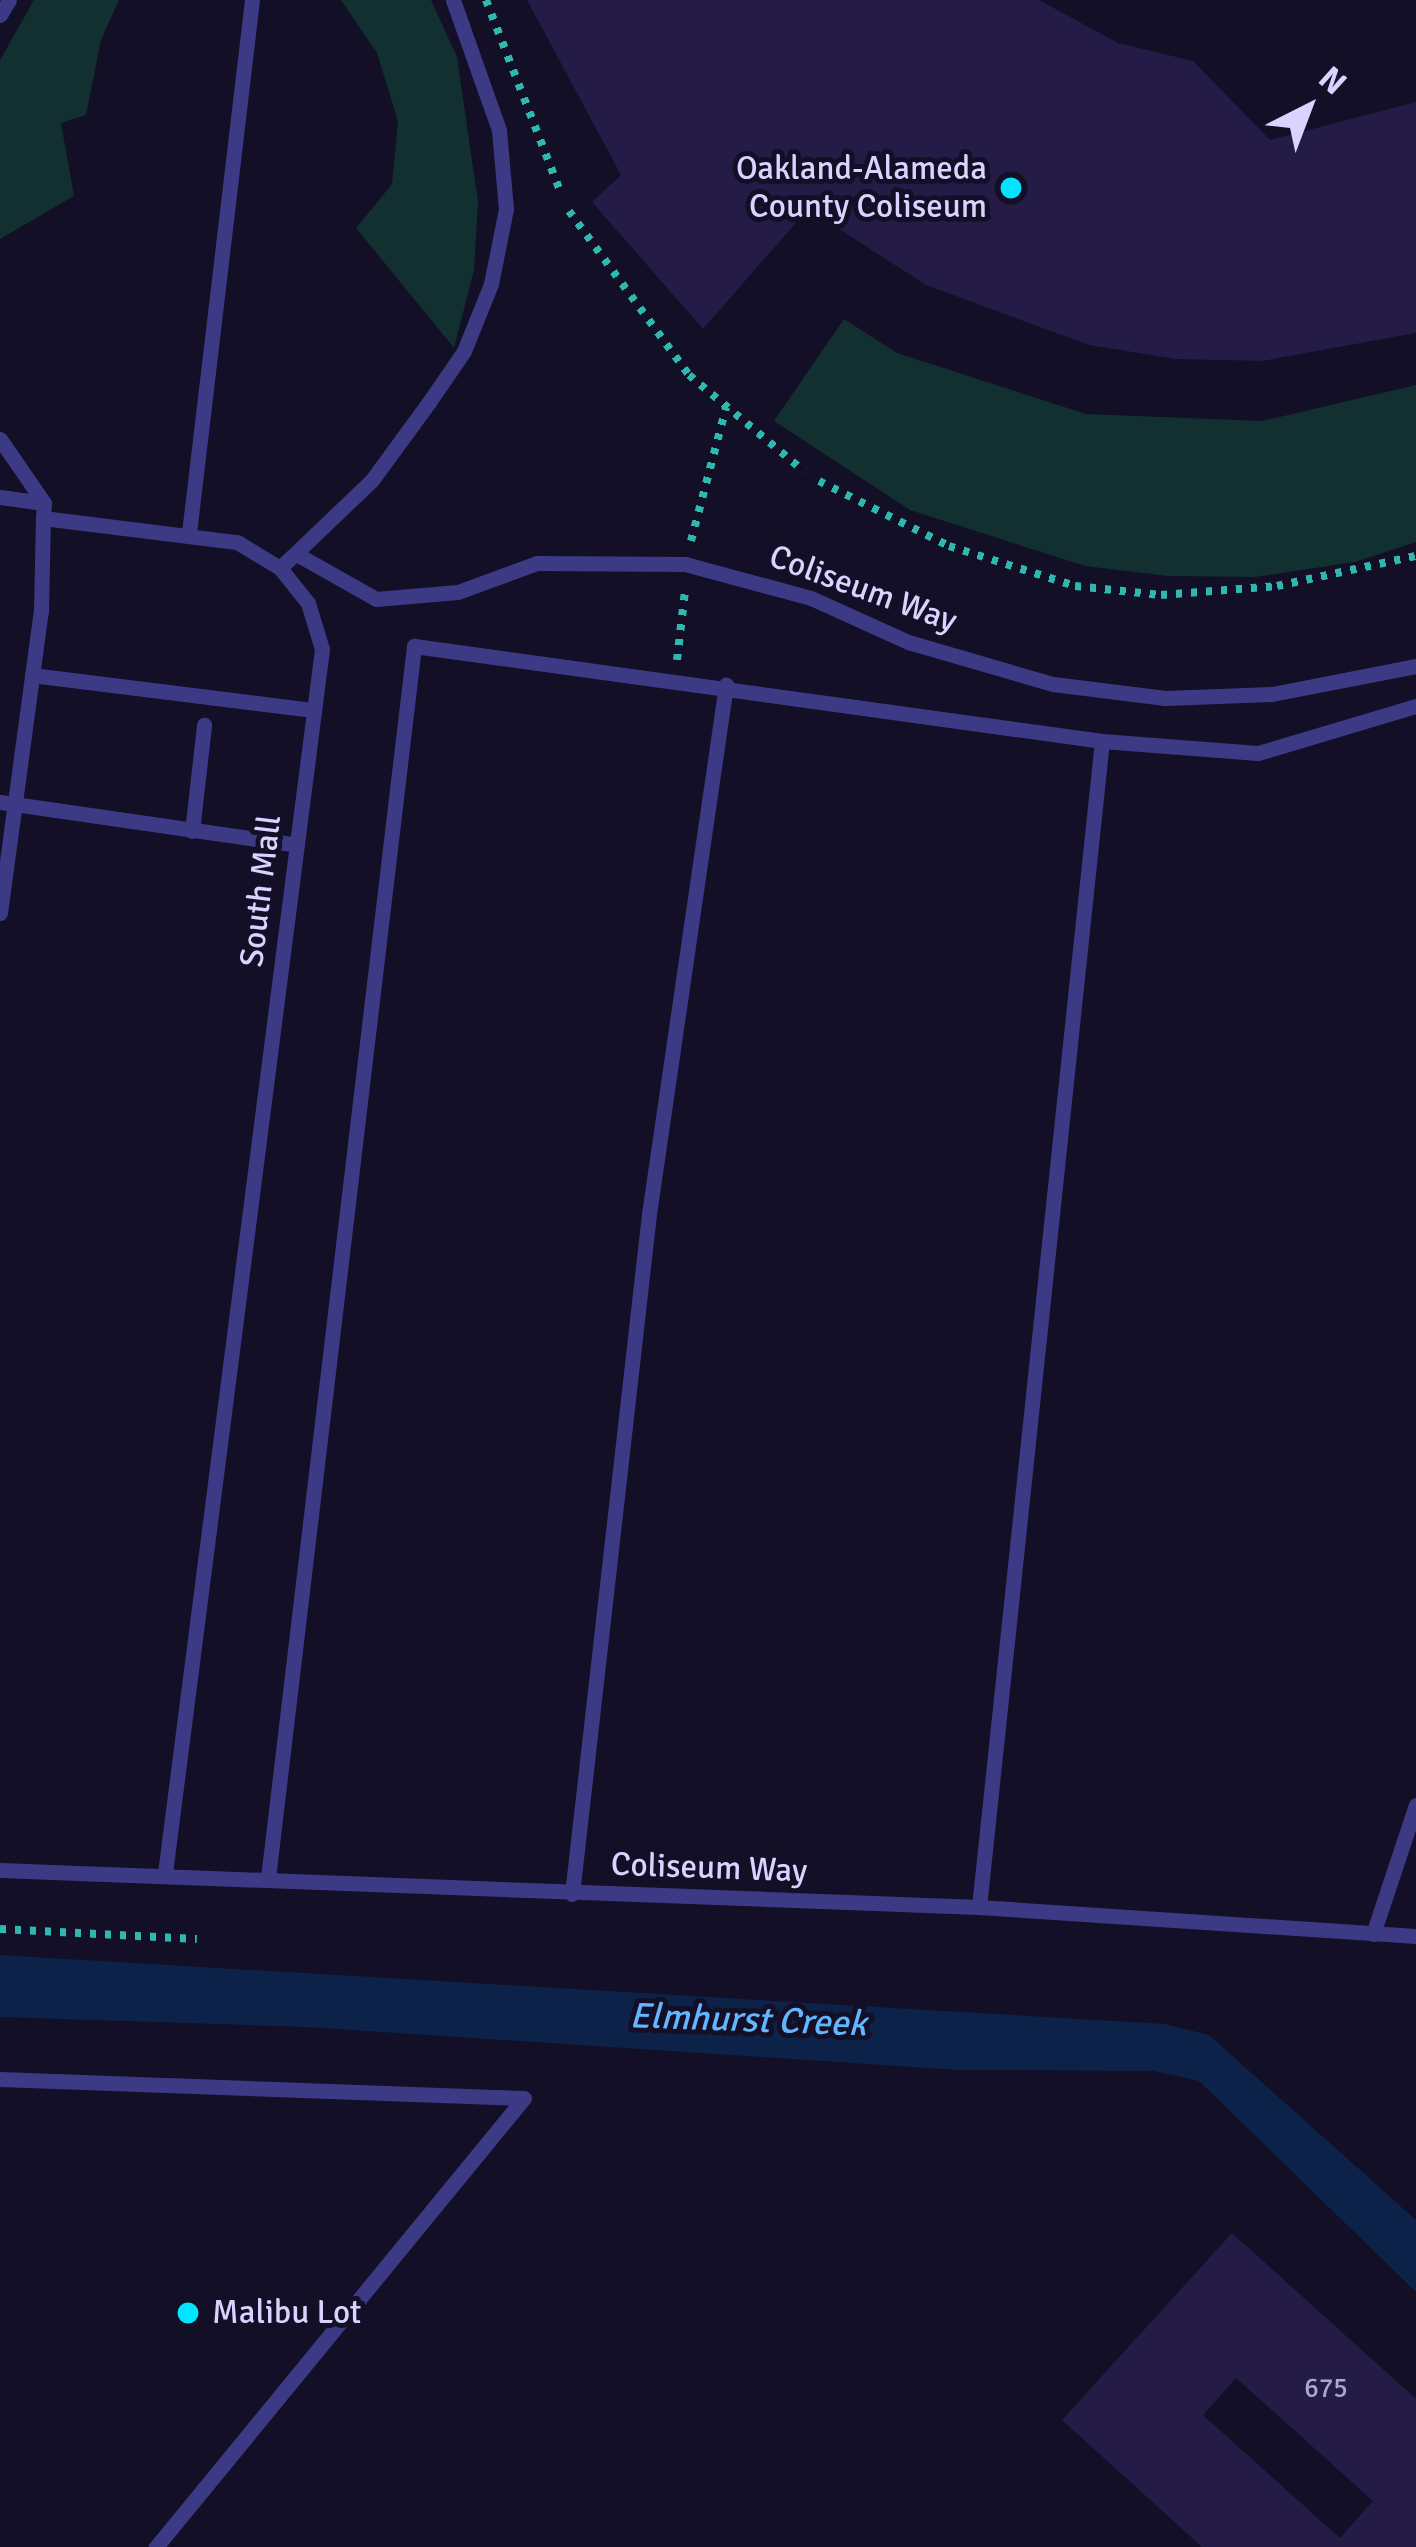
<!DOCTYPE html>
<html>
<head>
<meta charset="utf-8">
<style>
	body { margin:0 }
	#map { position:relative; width:1416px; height:2547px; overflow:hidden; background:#130f26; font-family:Signika,sans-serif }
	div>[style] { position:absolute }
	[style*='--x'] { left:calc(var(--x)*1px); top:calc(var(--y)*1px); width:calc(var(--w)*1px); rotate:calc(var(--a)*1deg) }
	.green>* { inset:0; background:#12302f }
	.water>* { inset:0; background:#0c2248 }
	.building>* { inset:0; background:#241b47 }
	.path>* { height:8px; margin-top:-4px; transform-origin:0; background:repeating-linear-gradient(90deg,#2fb8b0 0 6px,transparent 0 15px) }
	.lane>* { height:15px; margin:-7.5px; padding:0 7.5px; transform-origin:7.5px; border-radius:7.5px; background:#3d3a85 }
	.dots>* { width:33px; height:33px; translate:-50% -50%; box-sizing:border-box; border:6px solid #130f26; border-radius:50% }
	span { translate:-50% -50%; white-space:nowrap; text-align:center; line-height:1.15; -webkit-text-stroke:10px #130f26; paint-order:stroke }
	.number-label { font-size:27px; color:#aca6d1 }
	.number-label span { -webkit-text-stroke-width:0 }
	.poi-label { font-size:33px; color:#d9d4ff }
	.right { translate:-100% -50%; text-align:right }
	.left { translate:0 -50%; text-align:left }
	.street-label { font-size:33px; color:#d9d4ff }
	.water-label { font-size:36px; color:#62b6ff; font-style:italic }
	.north { position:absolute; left:1248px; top:48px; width:120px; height:120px; -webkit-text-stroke:9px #130f26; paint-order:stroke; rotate:42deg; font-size:33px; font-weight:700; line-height:48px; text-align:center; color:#d9d4ff }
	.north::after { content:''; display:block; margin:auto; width:42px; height:54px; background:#d9d4ff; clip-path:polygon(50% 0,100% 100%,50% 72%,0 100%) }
</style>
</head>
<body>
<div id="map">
	<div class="green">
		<i style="clip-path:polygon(34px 0,119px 0,101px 40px,86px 115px,61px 123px,74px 196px,0 239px,0 60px)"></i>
		<i style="clip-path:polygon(341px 0,431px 0,457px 57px,478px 202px,474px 270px,454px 348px,356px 228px,392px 184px,398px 121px,377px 53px)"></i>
		<i style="clip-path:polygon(844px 319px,897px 353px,1086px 414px,1262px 421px,1416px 385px,1416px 542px,1355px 562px,1255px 577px,1168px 576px,1085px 566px,910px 510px,774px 421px)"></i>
	</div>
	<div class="water">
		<i style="clip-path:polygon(0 1955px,1165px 2024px,1209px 2035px,1416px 2220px,1416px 2292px,1199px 2081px,1154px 2071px,957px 2070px,306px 2027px,0 2017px)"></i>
	</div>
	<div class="building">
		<i style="clip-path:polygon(527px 0,1039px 0,1118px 43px,1193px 61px,1270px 140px,1416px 102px,1416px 333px,1262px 361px,1176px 359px,1089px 345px,926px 285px,808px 209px,703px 329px,592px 202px,621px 175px)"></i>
		<i style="clip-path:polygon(evenodd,1232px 2233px,1416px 2399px,1416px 2547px,1202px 2547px,1062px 2420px,1232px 2233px,1236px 2378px,1373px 2501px,1340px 2538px,1203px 2415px,1236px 2378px)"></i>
	</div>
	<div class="path">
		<i style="--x:486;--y:0;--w:205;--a:68.8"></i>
		<i style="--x:569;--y:211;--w:203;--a:53.8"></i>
		<i style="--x:689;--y:375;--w:150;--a:39.9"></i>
		<i style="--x:819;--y:481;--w:145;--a:26.6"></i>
		<i style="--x:949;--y:546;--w:132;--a:17.6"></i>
		<i style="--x:1075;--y:586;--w:86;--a:6"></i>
		<i style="--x:1161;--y:595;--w:116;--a:-4.4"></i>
		<i style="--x:1277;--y:586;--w:142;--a:-12.2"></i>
		<i style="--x:691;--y:541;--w:138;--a:-75.3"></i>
		<i style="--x:677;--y:660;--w:69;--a:-83.4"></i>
		<i style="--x:0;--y:1929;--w:197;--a:2.9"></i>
	</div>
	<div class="lane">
		<i style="--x:0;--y:15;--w:17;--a:-59"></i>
		<i style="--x:0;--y:439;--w:78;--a:55.5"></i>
		<i style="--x:44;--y:503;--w:15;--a:94"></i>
		<i style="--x:0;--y:497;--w:44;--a:7.8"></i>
		<i style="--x:189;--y:533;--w:537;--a:-83.26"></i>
		<i style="--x:300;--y:556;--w:87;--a:29.5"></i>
		<i style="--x:376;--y:599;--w:82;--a:-4.9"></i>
		<i style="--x:458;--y:592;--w:84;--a:-20.2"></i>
		<i style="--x:537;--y:563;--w:148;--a:0.4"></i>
		<i style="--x:685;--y:564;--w:131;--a:15.1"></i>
		<i style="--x:811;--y:598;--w:107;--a:24.4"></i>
		<i style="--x:908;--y:642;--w:151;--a:16.2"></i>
		<i style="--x:1053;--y:684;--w:113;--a:7.1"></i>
		<i style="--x:1165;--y:698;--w:107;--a:-2.1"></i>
		<i style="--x:1272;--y:694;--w:147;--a:-11"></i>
		<i style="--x:280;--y:568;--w:127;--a:-43.7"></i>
		<i style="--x:372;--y:480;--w:97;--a:-53.8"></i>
		<i style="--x:429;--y:402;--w:62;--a:-55.5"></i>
		<i style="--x:464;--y:351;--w:72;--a:-68.1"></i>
		<i style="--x:491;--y:284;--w:76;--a:-78.7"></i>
		<i style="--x:506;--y:209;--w:79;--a:-95.1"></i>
		<i style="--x:499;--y:130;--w:138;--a:-109.5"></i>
		<i style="--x:32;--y:675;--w:284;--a:7.1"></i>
		<i style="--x:0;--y:802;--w:300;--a:8.2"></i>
		<i style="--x:192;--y:831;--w:107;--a:-83.5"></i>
		<i style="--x:0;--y:913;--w:305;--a:-82.3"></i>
		<i style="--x:41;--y:611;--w:93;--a:-88.8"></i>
		<i style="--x:43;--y:518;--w:195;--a:7.1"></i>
		<i style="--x:237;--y:542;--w:50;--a:31.2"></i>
		<i style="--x:280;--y:568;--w:45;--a:51.3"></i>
		<i style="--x:308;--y:603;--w:48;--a:73.1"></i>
		<i style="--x:322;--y:649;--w:1234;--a:97.31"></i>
		<i style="--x:0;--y:1870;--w:980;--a:2.16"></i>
		<i style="--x:979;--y:1907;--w:438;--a:3.8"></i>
		<i style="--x:268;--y:1878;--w:1241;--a:-83.24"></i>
		<i style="--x:414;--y:646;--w:695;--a:7.86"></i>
		<i style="--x:1102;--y:741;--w:156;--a:4.4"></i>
		<i style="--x:1258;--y:753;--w:165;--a:-16.6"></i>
		<i style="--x:572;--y:1894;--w:684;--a:-83.54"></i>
		<i style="--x:649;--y:1214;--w:535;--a:-81.72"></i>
		<i style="--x:979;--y:1907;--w:1172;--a:-83.98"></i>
		<i style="--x:1373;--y:1934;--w:136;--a:-71.6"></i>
		<i style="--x:0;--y:2079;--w:524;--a:2.08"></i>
		<i style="--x:524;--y:2098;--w:581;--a:129.34"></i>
	</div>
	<div class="dots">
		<i style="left:1011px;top:188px;background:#00e5ff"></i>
		<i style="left:188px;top:2313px;background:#00e5ff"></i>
	</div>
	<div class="number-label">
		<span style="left:1326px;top:2389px">675</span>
	</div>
	<div class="poi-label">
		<span class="right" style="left:987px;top:188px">Oakland-Alameda<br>County Coliseum</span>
		<span class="left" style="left:212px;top:2313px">Malibu Lot</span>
	</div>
	<div class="street-label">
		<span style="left:863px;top:589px;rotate:20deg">Coliseum Way</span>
		<span style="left:261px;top:891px;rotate:-83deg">South Mall</span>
		<span style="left:709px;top:1868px;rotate:2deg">Coliseum Way</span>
	</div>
	<div class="water-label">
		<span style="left:748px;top:2020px;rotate:2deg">Elmhurst Creek</span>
	</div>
	<div class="north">N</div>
</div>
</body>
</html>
